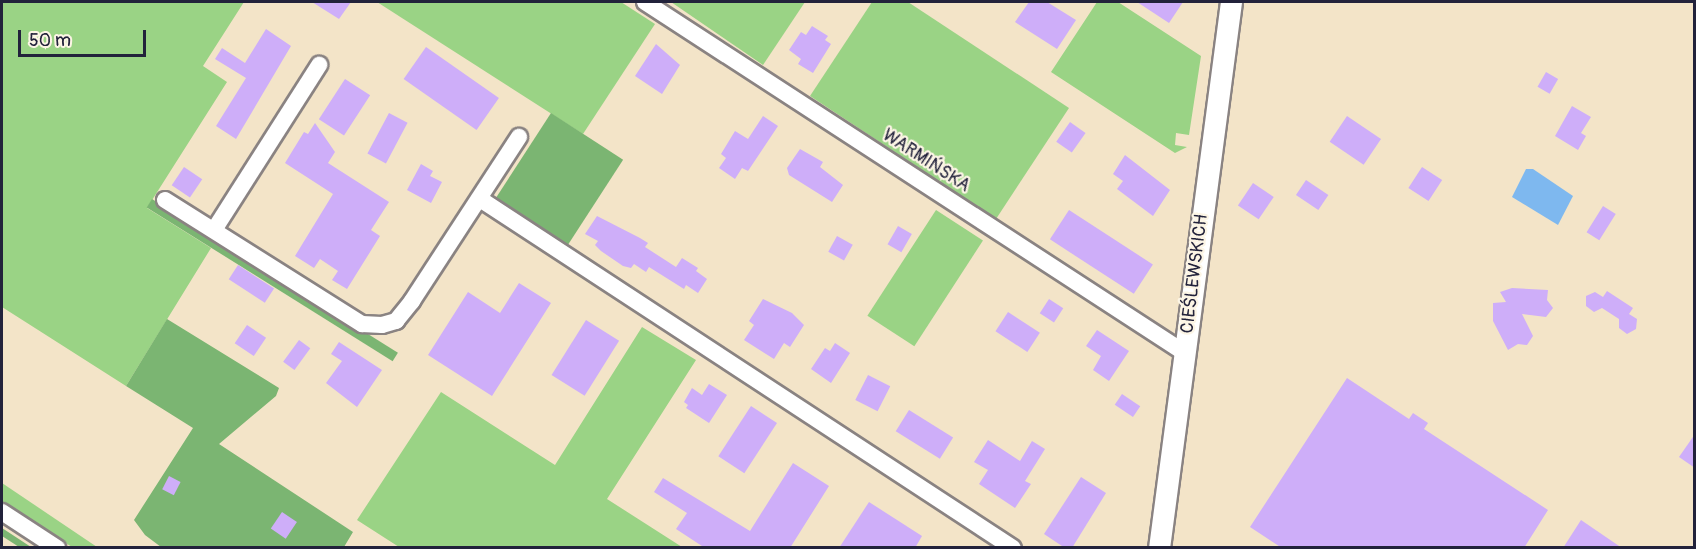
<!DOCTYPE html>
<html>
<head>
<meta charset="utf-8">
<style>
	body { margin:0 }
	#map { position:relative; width:1696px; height:549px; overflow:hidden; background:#f3e4c8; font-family:Pangolin,sans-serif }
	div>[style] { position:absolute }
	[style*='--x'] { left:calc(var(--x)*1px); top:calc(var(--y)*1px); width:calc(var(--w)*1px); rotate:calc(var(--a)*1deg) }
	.green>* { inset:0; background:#9ad385; transform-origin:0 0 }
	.forest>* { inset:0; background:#7bb572; transform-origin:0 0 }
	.water>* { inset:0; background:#7eb8ef }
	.building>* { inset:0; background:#ceaef9; transform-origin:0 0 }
	.roads { filter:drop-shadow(2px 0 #8a8382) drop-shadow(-2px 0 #8a8382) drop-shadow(0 2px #8a8382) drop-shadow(0 -2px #8a8382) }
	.minor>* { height:16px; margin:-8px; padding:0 8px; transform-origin:8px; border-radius:8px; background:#fff }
	.tertiary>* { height:21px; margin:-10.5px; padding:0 10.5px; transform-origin:10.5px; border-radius:10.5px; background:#fff }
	span { translate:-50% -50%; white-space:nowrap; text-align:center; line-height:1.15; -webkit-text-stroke:4.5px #fcf5e5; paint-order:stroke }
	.street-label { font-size:18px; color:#22223b }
	.frame { position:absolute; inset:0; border:3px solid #22223b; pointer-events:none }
	.scale { position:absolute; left:18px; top:30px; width:128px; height:27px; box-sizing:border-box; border:3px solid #22223b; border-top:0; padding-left:8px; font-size:18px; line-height:21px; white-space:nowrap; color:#22223b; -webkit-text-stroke:4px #fcf5e5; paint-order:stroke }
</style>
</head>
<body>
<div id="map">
	<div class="green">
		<i style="clip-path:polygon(2px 2px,244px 2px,203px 66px,227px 82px,147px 208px,211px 248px,126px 386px,2px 307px)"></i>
		<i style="clip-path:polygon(377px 2px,621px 2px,655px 24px,583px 134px)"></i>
		<i style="clip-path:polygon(671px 2px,805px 2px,763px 65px)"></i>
		<i style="clip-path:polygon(872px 2px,908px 2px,1069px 108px,996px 219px,810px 96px)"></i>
		<i style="clip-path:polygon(1097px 2px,1118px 2px,1201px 56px,1189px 135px,1176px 133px,1175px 145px,1187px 147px,1175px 153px,1051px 72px)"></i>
		<i style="left:936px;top:210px;width:56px;height:126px;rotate:33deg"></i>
		<i style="clip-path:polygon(642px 327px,696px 360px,607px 499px,682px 547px,399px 547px,357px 520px,441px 392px,555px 465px)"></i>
		<i style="clip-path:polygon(2px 483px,97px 547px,72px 547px,2px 503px)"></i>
	</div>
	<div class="forest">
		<i style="left:551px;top:113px;width:86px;height:103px;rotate:33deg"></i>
		<i style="left:152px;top:199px;width:290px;height:10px;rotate:32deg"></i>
		<i style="clip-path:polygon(167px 319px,279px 388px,276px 396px,219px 444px,353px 532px,344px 547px,161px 547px,145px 535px,134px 520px,193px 428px,126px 386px)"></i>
		<i style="clip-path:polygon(2px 528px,31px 547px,19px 547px,2px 536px)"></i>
	</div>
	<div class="water">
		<i style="clip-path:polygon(1526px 169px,1533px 169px,1573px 196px,1558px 225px,1512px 197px)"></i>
	</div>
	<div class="building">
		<i style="clip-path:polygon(312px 2px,351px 2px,339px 19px)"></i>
		<i style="clip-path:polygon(1029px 2px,1047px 2px,1076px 20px,1057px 49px,1015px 22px)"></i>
		<i style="clip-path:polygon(1137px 2px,1183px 2px,1169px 23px)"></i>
		<i style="clip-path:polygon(812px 26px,828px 36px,825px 40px,831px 44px,813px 73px,798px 64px,801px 59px,789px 50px,801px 32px,806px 35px)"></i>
		<i style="clip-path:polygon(266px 29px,291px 46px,236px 139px,216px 126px,246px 78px,215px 59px,222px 48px,245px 63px)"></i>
		<i style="clip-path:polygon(656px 44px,680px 65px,662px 94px,635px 76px)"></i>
		<i style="left:426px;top:47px;width:89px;height:39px;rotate:35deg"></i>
		<i style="left:1546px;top:72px;width:14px;height:17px;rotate:30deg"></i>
		<i style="left:345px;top:79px;width:30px;height:48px;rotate:33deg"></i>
		<i style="clip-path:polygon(1572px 106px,1591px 117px,1581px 133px,1586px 136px,1578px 150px,1555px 136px)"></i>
		<i style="left:389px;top:113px;width:21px;height:46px;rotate:28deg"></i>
		<i style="clip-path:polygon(763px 116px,778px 126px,748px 171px,742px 168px,735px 179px,719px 168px,726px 158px,721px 154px,735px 131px,748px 139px)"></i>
		<i style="left:1347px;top:116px;width:41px;height:31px;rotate:34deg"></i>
		<i style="left:1070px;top:122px;width:19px;height:24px;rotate:35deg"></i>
		<i style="clip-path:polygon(315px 123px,335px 152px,328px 163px,389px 202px,371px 230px,380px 236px,347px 289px,332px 280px,338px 271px,320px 259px,314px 268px,295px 256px,333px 194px,285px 163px,304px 132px,308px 134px)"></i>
		<i style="clip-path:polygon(800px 149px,823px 162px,820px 167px,843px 185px,832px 202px,789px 175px,787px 168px)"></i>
		<i style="clip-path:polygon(1125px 155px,1170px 190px,1153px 216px,1117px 189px,1123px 181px,1113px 174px)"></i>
		<i style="clip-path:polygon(421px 164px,433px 171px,430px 176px,442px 182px,431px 203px,407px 190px)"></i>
		<i style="left:184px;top:167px;width:22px;height:22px;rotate:34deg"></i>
		<i style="left:1422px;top:167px;width:24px;height:25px;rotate:33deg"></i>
		<i style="left:1306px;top:180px;width:27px;height:18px;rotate:34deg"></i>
		<i style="left:1253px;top:183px;width:25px;height:27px;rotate:34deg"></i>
		<i style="left:1603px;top:206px;width:15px;height:31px;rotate:32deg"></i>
		<i style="left:1069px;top:210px;width:100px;height:35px;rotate:33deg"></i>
		<i style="clip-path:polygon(597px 216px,640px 238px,648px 243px,645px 247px,676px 267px,682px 258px,698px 268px,696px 271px,707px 279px,698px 293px,686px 285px,684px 289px,649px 267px,646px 272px,634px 264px,631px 268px,623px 266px,601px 251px,595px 245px,598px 241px,585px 234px)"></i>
		<i style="left:898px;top:226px;width:16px;height:21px;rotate:30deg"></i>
		<i style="left:837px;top:236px;width:18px;height:18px;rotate:29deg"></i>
		<i style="left:238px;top:265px;width:43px;height:17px;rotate:33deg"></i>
		<i style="clip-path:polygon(519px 283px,551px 303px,492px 396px,428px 355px,468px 292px,500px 313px)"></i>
		<i style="clip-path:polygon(1512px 288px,1548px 290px,1547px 300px,1553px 308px,1546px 317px,1522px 314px,1533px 336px,1527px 345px,1518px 344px,1508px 350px,1493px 321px,1493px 303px,1506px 302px,1500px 292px)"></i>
		<i style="clip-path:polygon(1607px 291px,1633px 308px,1629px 314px,1637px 319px,1636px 329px,1627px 334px,1619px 328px,1619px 319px,1602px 308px,1594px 312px,1586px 306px,1586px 296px,1595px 292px,1603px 297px)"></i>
		<i style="clip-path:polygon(763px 299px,792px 313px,804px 325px,790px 347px,784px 343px,774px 359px,744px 340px,754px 325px,749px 321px)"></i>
		<i style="left:1049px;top:299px;width:17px;height:17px;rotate:33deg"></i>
		<i style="left:1008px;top:312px;width:38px;height:23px;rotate:33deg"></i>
		<i style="left:586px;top:320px;width:39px;height:65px;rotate:32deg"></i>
		<i style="left:247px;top:325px;width:23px;height:22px;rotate:34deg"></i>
		<i style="clip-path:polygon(1097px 330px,1129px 351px,1109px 381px,1093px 370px,1101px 356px,1086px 346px)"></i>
		<i style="left:299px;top:340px;width:14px;height:27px;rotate:36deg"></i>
		<i style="clip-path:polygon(339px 342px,382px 370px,357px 407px,326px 383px,342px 361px,331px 354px)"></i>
		<i style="clip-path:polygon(835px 343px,850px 353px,831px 383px,811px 369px,825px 348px,830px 351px)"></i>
		<i style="left:868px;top:375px;width:25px;height:28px;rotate:27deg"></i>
		<i style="clip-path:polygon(1347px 378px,1409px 419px,1413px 413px,1428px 423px,1424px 429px,1548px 510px,1524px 548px,1282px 548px,1250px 527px)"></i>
		<i style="clip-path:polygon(709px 384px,727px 395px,709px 423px,686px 408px,688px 405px,684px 402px,692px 388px,702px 395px)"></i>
		<i style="left:1122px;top:394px;width:22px;height:13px;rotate:34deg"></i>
		<i style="left:751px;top:406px;width:31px;height:60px;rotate:33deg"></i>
		<i style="left:909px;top:410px;width:52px;height:25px;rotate:32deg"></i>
		<i style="clip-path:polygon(1695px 434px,1695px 468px,1679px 457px)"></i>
		<i style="clip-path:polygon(988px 440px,1020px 461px,1032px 441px,1045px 449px,1025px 481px,1031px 484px,1015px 508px,979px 484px,988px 470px,974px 462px)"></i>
		<i style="clip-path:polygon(793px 463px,829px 486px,790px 548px,705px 548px,676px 529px,687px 513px,654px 492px,663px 478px,750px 531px)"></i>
		<i style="left:169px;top:476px;width:13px;height:15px;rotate:27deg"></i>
		<i style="clip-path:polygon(1081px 477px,1106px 493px,1072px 548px,1065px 548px,1044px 534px)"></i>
		<i style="clip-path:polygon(869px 502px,922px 536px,915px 548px,839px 548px)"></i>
		<i style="left:282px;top:512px;width:18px;height:20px;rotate:34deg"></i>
		<i style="clip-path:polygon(1581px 520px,1622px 548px,1563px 548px)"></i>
	</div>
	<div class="roads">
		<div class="minor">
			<i style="--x:645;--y:2;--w:644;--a:33.02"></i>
			<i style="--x:480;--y:199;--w:637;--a:33.22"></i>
			<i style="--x:165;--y:200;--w:233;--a:32.2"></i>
			<i style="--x:362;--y:324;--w:20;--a:3"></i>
			<i style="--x:382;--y:325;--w:15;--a:-16"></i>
			<i style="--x:396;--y:321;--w:26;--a:-51"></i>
			<i style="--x:412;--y:301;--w:196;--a:-56.9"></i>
			<i style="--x:214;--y:230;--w:196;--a:-57.5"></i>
			<i style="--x:2;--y:512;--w:66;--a:33.2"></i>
		</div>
		<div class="tertiary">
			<i style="--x:1159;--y:548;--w:551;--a:-82.49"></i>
		</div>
	</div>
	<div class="street-label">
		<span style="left:926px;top:161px;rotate:33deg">WARMIŃSKA</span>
		<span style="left:1195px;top:274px;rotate:-83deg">CIEŚLEWSKICH</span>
	</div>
	<div class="frame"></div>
	<div class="scale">50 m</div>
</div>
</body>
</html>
